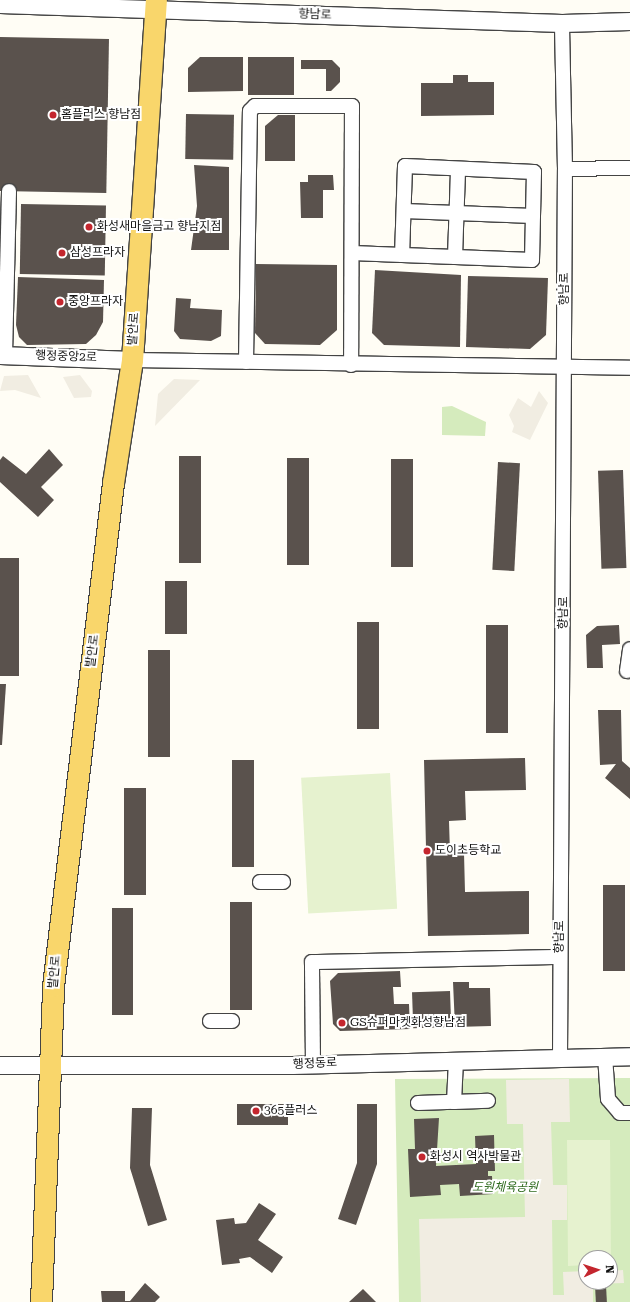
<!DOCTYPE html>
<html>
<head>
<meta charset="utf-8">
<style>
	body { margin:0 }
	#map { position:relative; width:630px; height:1302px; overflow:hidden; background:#fffdf5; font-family:"Roboto Serif","Noto Sans KR",serif }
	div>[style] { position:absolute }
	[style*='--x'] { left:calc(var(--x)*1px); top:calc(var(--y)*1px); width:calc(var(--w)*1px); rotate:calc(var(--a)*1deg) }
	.green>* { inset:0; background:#d5ebbd }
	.pitch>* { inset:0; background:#e6f2cf; transform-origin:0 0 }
	.plaza>* { inset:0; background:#f1ede2 }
	.building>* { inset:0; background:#5a524d; transform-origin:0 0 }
	.roads { filter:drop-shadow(1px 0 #444) drop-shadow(-1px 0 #444) drop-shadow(0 1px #444) drop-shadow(0 -1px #444) }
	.minor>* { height:14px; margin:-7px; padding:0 7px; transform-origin:7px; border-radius:7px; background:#fff }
	.tertiary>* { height:17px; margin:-8.5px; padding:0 8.5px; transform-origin:8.5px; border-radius:8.5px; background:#fff }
	.primary>* { height:21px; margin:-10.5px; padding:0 10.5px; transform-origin:10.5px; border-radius:10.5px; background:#f9d66b }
	.dots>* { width:11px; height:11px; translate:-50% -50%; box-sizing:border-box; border:2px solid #fff; border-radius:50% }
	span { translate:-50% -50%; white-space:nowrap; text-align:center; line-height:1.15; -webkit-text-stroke:4px #fff; paint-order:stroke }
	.street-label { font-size:12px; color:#111 }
	.poi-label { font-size:12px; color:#111 }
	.left { translate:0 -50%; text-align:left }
	.park-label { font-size:12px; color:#2f6b1f; font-style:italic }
	.north { position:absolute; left:578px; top:1250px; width:40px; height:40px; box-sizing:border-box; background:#fff; border:1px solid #a0a0a0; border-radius:50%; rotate:87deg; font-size:11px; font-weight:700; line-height:16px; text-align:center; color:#111 }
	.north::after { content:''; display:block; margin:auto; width:14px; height:18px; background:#c4262e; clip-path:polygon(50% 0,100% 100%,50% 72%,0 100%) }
</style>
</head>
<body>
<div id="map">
	<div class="green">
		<i style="clip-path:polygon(452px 406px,486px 422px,485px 436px,442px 435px,442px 407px)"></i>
		<i style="clip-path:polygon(evenodd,630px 1078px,630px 1302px,399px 1302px,395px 1079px,630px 1078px,586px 1258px,610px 1258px,610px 1282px,586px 1282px,586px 1258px)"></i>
	</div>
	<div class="pitch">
		<i style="left:390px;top:773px;width:136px;height:89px;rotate:87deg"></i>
		<i style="clip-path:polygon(567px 1140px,610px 1140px,611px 1265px,610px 1258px,586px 1258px,586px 1265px,568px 1266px)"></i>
	</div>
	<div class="plaza">
		<i style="clip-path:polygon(28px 375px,41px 398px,15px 390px,0 391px,4px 376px)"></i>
		<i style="clip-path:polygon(80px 375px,92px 391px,91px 397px,74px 398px,63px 377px)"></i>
		<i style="clip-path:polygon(174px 379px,200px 380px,155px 426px,158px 394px)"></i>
		<i style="clip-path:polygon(539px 391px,548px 403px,530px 440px,512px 432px,514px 426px,509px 415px,518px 398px,531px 407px)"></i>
		<i style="clip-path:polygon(569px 1079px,570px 1122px,551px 1122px,553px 1185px,567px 1185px,567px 1220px,552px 1220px,553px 1295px,564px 1295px,563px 1272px,586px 1271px,586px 1282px,610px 1282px,610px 1271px,623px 1270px,624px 1283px,593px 1284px,593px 1302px,421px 1302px,419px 1219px,525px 1217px,523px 1124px,507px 1124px,506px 1080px)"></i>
	</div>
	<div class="building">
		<i style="left:0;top:37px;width:109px;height:154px;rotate:1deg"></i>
		<i style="clip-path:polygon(200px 57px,243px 57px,243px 91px,188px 92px,188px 68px)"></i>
		<i style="left:248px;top:57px;width:46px;height:38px"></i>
		<i style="clip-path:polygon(301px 60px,332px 60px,340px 68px,340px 82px,331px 91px,326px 91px,326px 69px,301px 69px)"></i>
		<i style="clip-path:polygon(453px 75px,468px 75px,468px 82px,494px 82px,494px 115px,421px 116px,421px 83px,453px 83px)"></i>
		<i style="left:186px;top:114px;width:48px;height:45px;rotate:1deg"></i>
		<i style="clip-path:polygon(278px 115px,295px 115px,295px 161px,265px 161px,265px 126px)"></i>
		<i style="clip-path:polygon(194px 165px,229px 167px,229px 250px,191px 250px,197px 206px)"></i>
		<i style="clip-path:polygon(308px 175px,333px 175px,334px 190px,323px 190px,323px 218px,301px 218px,300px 182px,308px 182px)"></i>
		<i style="left:21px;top:204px;width:85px;height:70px;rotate:1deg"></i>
		<i style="clip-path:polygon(256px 264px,337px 265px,337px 330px,320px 345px,265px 344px,255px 333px)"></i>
		<i style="clip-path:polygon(375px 270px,461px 275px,460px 347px,384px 345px,372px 333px)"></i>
		<i style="clip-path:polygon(468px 276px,548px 278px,546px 335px,530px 349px,466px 347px)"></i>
		<i style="clip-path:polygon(18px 277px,104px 280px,103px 322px,96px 335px,86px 344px,27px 345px,19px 337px,16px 325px)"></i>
		<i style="clip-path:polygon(176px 298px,191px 299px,190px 308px,222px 310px,221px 336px,211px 341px,180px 339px,174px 331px)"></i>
		<i style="clip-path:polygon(49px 449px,63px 465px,41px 487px,54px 500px,38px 517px,0 482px,0 460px,3px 456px,26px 474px)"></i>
		<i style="left:179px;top:456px;width:22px;height:107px"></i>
		<i style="left:287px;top:458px;width:22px;height:107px"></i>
		<i style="left:391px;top:459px;width:22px;height:108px"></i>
		<i style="left:498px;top:462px;width:22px;height:108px;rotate:3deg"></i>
		<i style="left:623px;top:470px;width:98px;height:25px;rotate:88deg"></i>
		<i style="left:0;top:558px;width:19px;height:118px"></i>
		<i style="left:165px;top:581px;width:22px;height:53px"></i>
		<i style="left:357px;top:622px;width:22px;height:107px"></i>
		<i style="left:486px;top:625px;width:22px;height:108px"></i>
		<i style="clip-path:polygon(619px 625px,620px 644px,602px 645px,603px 668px,587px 668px,586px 635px,597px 626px)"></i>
		<i style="left:148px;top:650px;width:22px;height:107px"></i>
		<i style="clip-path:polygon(0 684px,6px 684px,2px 745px,0 745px)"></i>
		<i style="clip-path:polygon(598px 710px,621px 710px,622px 761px,630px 768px,630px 799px,605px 778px,616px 764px,600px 765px)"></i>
		<i style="clip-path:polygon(525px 758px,526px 790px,465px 791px,466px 820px,449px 821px,450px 853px,464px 853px,465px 892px,529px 891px,529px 934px,428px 936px,424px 760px)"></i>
		<i style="left:232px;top:760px;width:22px;height:107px"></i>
		<i style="left:124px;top:788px;width:22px;height:107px"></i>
		<i style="left:603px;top:885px;width:22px;height:86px"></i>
		<i style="left:230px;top:902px;width:22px;height:108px"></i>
		<i style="left:112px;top:908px;width:21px;height:107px"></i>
		<i style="clip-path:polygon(400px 971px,401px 987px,393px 987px,394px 1004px,409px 1004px,410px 1029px,340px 1031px,333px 1024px,330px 981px,338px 973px)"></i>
		<i style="clip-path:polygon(453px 982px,469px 982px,469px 988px,490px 988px,491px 1026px,455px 1027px)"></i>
		<i style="left:450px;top:991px;width:36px;height:38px;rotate:88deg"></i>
		<i style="left:288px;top:1104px;width:21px;height:51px;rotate:90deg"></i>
		<i style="clip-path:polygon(357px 1104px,377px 1104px,377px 1164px,356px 1225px,338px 1219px,357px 1163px)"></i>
		<i style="clip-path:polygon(132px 1108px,152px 1108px,150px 1165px,167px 1220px,148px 1226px,130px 1168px)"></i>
		<i style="clip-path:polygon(439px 1118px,436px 1166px,476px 1164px,475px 1136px,494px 1135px,495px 1171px,488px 1171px,488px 1176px,492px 1176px,493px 1194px,460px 1196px,459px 1184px,440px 1185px,441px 1195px,410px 1197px,408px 1149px,415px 1149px,414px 1119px)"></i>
		<i style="clip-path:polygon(259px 1203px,276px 1214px,258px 1240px,283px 1257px,272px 1273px,250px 1257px,239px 1259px,240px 1263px,222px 1265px,216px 1220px,234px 1218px,235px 1224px,246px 1223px)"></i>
		<i style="clip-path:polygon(145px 1283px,160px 1297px,155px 1302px,102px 1302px,101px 1291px,125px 1291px,125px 1301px,130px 1301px)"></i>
		<i style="left:606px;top:1285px;width:17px;height:11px;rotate:87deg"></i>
		<i style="clip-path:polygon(363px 1289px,376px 1302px,349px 1302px)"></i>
	</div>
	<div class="roads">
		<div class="minor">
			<i style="--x:565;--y:169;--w:65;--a:-0.9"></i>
			<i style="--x:404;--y:211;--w:129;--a:2.2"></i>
			<i style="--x:352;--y:253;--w:50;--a:2.3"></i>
			<i style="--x:402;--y:255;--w:53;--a:2.2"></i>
			<i style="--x:455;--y:257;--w:77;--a:2.2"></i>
			<i style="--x:532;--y:260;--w:88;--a:-88.7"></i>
			<i style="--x:534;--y:172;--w:129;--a:-177.3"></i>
			<i style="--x:405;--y:166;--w:89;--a:91.9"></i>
			<i style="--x:455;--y:257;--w:88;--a:-88"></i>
			<i style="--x:5;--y:355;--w:164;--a:-88.6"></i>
			<i style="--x:132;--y:360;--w:498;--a:0.9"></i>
			<i style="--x:246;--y:362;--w:251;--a:-89.1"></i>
			<i style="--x:250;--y:111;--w:7;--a:-45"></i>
			<i style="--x:255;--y:106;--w:97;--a:0"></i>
			<i style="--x:352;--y:106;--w:259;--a:90.2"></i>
			<i style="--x:627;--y:671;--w:22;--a:-82"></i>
			<i style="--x:260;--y:882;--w:23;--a:0"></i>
			<i style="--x:210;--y:1021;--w:22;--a:0"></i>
			<i style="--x:605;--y:1056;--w:43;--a:86"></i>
			<i style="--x:608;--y:1099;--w:18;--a:49"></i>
			<i style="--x:620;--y:1113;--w:10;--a:0"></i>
			<i style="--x:560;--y:1057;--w:888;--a:-89.68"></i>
			<i style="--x:565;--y:169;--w:146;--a:-91.2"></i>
			<i style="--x:456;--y:1060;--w:42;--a:92.7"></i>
			<i style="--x:454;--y:1102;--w:34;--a:-2"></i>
			<i style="--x:313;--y:1063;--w:101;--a:-90.6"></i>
			<i style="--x:312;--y:962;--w:247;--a:-1.2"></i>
			<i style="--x:418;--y:1103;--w:36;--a:-2"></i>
		</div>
		<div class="tertiary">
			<i style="--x:0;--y:4;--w:562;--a:1.94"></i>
			<i style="--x:562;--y:23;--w:68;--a:-1.7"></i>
			<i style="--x:0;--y:355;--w:132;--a:2.2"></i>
			<i style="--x:0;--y:1065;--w:292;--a:0"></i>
			<i style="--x:292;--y:1065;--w:338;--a:-1.5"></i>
		</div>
		<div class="primary">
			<i style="--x:41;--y:1302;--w:316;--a:-87.8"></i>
			<i style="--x:53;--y:986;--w:507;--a:-83.2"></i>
			<i style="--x:113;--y:483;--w:124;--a:-81.2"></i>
			<i style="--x:132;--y:360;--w:361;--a:-86.2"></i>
		</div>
	</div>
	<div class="dots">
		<i style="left:53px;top:115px;background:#c4262e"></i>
		<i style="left:89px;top:227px;background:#c4262e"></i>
		<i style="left:62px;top:253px;background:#c4262e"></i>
		<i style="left:60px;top:302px;background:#c4262e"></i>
		<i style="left:427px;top:851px;background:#c4262e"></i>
		<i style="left:342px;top:1023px;background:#c4262e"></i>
		<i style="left:256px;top:1111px;background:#c4262e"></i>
		<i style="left:422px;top:1157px;background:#c4262e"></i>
	</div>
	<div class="street-label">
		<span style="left:315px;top:15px;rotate:2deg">향남로</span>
		<span style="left:565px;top:289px;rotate:-90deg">향남로</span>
		<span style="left:134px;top:329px;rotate:-86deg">발안로</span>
		<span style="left:66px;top:357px;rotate:2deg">행정중앙2로</span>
		<span style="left:564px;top:613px;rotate:-89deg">향남로</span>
		<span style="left:93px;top:651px;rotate:-83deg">발안로</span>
		<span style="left:560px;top:937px;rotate:-89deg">향남로</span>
		<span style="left:55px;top:972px;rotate:-85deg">발안로</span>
		<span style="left:315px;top:1064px;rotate:-3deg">행정동로</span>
	</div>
	<div class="poi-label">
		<span class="left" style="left:61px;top:115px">홈플러스 향남점</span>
		<span class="left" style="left:97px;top:227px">화성새마을금고 향남지점</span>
		<span class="left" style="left:70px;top:253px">삼성프라자</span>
		<span class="left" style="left:68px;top:302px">중앙프라자</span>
		<span class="left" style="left:435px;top:851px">도이초등학교</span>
		<span class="left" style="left:350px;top:1023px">GS슈퍼마켓화성향남점</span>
		<span class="left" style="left:264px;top:1111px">365플러스</span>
		<span class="left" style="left:430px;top:1157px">화성시 역사박물관</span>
	</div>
	<div class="park-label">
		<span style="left:505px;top:1188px">도원체육공원</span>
	</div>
	<div class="north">N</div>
</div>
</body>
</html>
